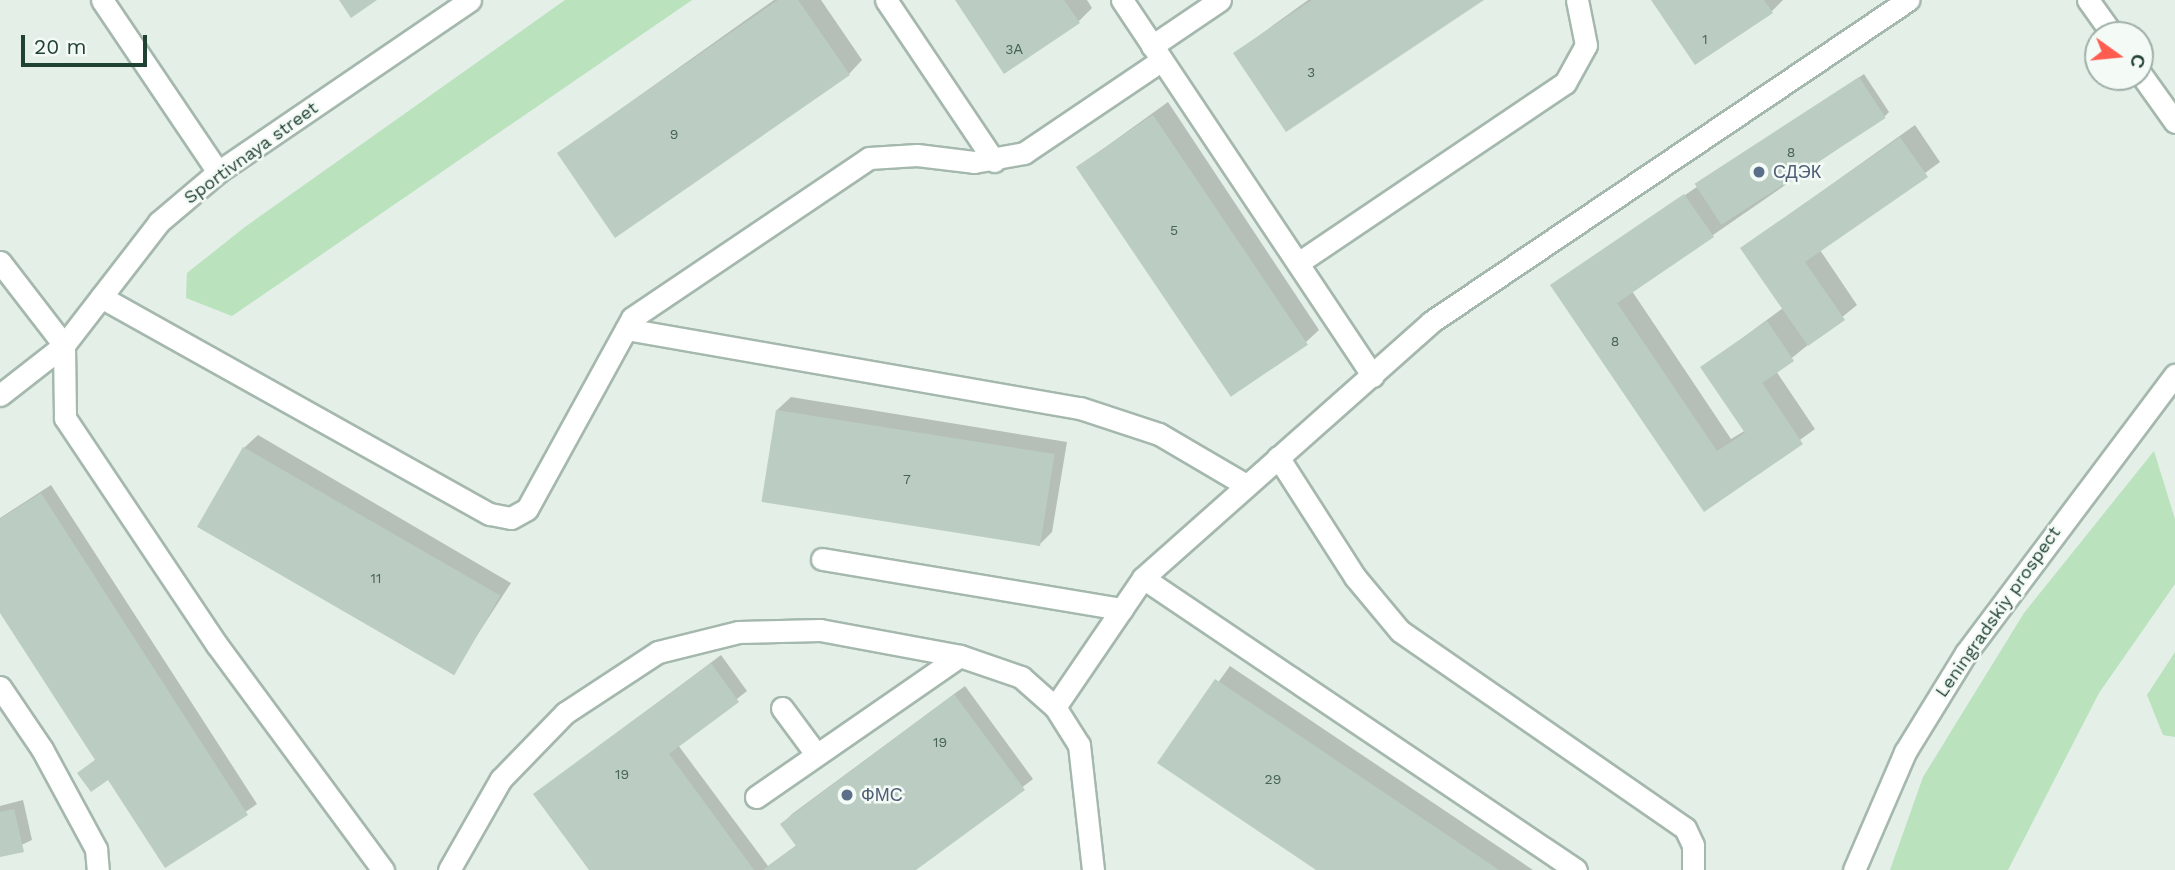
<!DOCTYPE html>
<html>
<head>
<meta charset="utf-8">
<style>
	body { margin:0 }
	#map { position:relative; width:2175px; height:870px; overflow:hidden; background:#e3efe7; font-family:"Work Sans",sans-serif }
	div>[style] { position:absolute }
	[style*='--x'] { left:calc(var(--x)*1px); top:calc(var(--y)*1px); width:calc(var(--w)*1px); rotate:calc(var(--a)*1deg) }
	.green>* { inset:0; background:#b9e2bd }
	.shadow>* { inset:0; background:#0003 }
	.building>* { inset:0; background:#bbcdc2; transform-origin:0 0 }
	.roads { filter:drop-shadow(2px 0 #a5b8ad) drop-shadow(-2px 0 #a5b8ad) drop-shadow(0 2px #a5b8ad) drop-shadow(0 -2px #a5b8ad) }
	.service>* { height:21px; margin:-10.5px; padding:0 10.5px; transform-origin:10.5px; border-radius:10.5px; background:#fff }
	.minor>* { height:21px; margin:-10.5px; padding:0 10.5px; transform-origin:10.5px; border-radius:10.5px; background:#fff }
	.tertiary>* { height:21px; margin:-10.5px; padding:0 10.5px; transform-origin:10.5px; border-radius:10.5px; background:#fff }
	.dots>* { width:19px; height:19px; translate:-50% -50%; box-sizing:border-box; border:4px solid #f4faf6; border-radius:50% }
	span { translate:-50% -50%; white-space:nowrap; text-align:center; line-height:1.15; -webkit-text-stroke:5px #f4faf6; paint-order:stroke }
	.number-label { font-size:14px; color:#476557 }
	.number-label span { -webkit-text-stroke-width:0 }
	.street-label { font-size:18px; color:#204233 }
	.service-label { font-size:18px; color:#4e5e75 }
	.left { translate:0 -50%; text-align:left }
	.north { position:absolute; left:2084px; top:21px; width:70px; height:70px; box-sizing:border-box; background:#f4faf6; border:2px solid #9fb0a8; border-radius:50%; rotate:105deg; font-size:19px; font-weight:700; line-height:28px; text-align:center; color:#204233 }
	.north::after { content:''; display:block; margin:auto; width:24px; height:32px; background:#ff5c50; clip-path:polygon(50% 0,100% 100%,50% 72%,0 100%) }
	.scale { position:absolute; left:21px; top:35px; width:126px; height:32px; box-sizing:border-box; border:4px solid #204233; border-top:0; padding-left:9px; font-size:21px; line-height:24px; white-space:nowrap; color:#204233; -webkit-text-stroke:5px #f4faf6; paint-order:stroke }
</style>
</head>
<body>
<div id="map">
	<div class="green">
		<i style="clip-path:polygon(565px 0,692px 0,232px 316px,186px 298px,187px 273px,245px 227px)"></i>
		<i style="clip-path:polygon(2154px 451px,2175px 519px,2175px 584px,2099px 693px,2008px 870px,1890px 870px,1923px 777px,2024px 613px)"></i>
		<i style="clip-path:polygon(2175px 652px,2175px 737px,2163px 735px,2147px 695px)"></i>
	</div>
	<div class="shadow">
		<i style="clip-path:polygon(774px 0,821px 0,862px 60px,849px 74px,559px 153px)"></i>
		<i style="clip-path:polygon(957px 0,1087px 0,1092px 8px,1078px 22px)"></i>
		<i style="clip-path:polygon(1308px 0,1481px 0,1235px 53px)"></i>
		<i style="clip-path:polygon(1653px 0,1783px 0,1772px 11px)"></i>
		<i style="clip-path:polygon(1864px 74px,1889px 112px,1885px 116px,1632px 291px,1731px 439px,1746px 430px,1703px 367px,1783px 308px,1742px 248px,1915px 125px,1940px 162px,1820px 250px,1857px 305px,1776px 371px,1815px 429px,1704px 509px,1552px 285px)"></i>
		<i style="clip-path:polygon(1168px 102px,1319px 330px,1305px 343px,1078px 167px)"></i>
		<i style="clip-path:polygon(791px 397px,1067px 442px,1052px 532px,1038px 546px,777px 410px)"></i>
		<i style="clip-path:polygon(258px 435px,511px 583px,452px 674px,244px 448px)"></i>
		<i style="clip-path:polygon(51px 485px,257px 804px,165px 866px,108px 777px,80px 773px,96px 759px,0 610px,0 518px)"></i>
		<i style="clip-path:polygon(721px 655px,747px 691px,678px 745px,768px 866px,798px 844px,782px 824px,792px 814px,965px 686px,1033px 779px,913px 870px,592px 870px,536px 794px)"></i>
		<i style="clip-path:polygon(1230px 666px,1533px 870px,1319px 870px,1160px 763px)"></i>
		<i style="clip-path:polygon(23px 800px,32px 840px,0 855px,0 806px)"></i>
	</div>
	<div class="building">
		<i style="clip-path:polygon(339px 0,377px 0,351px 18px)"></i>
		<i style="clip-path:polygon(778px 0,798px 0,850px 75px,615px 238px,557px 153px)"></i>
		<i style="clip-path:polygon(955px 0,1064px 0,1080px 23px,1004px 74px)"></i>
		<i style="clip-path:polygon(1312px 0,1484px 0,1286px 132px,1233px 53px)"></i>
		<i style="clip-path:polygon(1651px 0,1764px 0,1773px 13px,1695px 65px)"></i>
		<i style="left:1859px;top:77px;width:49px;height:196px;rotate:57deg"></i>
		<i style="left:1153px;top:115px;width:277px;height:93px;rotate:56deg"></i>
		<i style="clip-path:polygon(1900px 137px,1928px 177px,1805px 262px,1845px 320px,1808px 346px,1740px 248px)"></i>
		<i style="clip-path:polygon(1684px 194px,1714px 237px,1617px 303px,1717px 451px,1745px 433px,1700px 367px,1767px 321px,1794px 361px,1762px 383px,1803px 444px,1704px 512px,1550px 285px)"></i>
		<i style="left:776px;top:410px;width:282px;height:93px;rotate:9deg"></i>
		<i style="left:243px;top:447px;width:297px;height:92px;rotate:30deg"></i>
		<i style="clip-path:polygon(41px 493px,248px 815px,165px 868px,108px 780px,91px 792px,77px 773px,95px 760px,0 613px,0 519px)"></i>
		<i style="clip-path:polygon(711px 663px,739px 702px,669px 754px,754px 870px,589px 870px,533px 794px)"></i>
		<i style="clip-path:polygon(1215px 679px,1272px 717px,1499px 870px,1316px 870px,1157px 763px)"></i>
		<i style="clip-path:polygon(954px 694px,1025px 790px,916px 870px,763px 870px,796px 846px,780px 824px)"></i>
		<i style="clip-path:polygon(14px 809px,24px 852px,0 857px,0 812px)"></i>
	</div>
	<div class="roads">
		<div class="service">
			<i style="--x:102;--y:0;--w:207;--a:56"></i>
			<i style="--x:886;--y:0;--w:194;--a:56.1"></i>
			<i style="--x:1122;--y:0;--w:452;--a:56.3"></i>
			<i style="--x:1152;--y:46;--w:82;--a:-34.1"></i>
			<i style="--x:0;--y:262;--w:105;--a:52.4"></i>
			<i style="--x:64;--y:345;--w:73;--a:89.2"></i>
			<i style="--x:65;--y:418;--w:273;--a:56.2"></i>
			<i style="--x:217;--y:645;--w:280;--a:53.6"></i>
			<i style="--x:1298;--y:263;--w:322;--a:-34"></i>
			<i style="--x:1565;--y:83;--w:43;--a:-61.1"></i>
			<i style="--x:1586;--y:45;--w:46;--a:-101.3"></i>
			<i style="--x:101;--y:297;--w:445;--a:29.2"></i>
			<i style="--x:490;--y:514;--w:21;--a:11"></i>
			<i style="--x:511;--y:518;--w:18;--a:-29"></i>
			<i style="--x:527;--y:509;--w:218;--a:-61.2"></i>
			<i style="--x:632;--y:318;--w:286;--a:-34"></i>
			<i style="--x:869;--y:158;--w:48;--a:-3.6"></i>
			<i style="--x:917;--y:155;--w:57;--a:7"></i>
			<i style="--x:974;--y:162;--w:51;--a:-10.2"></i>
			<i style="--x:1024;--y:153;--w:166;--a:-34"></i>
			<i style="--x:626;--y:329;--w:461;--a:9.9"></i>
			<i style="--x:1080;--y:408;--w:83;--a:18.2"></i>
			<i style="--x:1159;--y:434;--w:101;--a:30.4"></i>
			<i style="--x:1278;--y:457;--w:143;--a:57.3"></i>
			<i style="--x:1355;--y:577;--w:70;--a:50.2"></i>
			<i style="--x:1400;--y:631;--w:346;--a:34.7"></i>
			<i style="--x:1685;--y:828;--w:19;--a:65"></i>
			<i style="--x:1693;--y:845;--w:25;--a:90"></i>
			<i style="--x:822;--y:559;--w:304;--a:9.5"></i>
			<i style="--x:1143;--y:578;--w:522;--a:33.99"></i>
			<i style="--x:0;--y:687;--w:75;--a:55.9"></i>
			<i style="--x:42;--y:749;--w:114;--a:61.6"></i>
			<i style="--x:96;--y:849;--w:21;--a:85"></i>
			<i style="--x:1055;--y:707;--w:156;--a:-55.7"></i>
			<i style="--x:1143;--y:578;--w:385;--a:-41.6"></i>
			<i style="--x:1431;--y:322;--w:576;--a:-34.02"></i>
			<i style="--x:782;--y:708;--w:57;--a:53.5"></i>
			<i style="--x:756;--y:797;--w:248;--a:-34.7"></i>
			<i style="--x:960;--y:656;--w:65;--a:19"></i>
			<i style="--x:1021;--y:677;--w:45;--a:41.4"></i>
			<i style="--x:1055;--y:707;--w:45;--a:57.7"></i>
			<i style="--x:1079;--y:745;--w:126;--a:83.6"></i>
			<i style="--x:449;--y:870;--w:105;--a:-60.3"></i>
			<i style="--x:501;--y:779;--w:92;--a:-45.9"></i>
			<i style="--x:565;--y:713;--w:111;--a:-33.3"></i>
			<i style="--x:658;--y:652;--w:83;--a:-13.9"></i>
			<i style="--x:739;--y:632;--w:81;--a:-1.4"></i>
			<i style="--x:820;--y:630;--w:142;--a:10.5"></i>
		</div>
		<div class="minor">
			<i style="--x:0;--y:395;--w:81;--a:-38"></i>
			<i style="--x:64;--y:345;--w:155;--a:-52.3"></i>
			<i style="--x:159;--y:222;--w:77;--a:-40.3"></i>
			<i style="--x:218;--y:172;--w:305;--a:-34.3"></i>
		</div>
		<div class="tertiary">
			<i style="--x:2088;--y:0;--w:43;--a:54.5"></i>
			<i style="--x:2140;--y:73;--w:60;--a:54.5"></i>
			<i style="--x:1854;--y:870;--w:129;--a:-66.6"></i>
			<i style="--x:1905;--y:752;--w:116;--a:-58.4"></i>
			<i style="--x:1966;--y:653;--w:348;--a:-53.1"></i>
		</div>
	</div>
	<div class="dots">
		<i style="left:1759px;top:172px;background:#5c6f8a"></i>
		<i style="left:847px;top:795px;background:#5c6f8a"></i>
	</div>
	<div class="number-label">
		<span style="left:1705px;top:39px">1</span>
		<span style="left:1014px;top:49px">3А</span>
		<span style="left:1311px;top:72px">3</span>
		<span style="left:674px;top:134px">9</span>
		<span style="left:1791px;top:152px">8</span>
		<span style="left:1174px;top:230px">5</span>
		<span style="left:1615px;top:341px">8</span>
		<span style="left:907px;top:479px">7</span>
		<span style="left:376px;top:578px">11</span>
		<span style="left:940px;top:742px">19</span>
		<span style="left:622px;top:774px">19</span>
		<span style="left:1273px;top:779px">29</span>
	</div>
	<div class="street-label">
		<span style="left:251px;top:153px;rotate:-36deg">Sportivnaya street</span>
		<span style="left:1998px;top:612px;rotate:-55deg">Leningradskiy prospect</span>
	</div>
	<div class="service-label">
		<span class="left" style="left:1773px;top:172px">СДЭК</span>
		<span class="left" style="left:861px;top:795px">ФМС</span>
	</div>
	<div class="north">С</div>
	<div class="scale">20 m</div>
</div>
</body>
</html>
